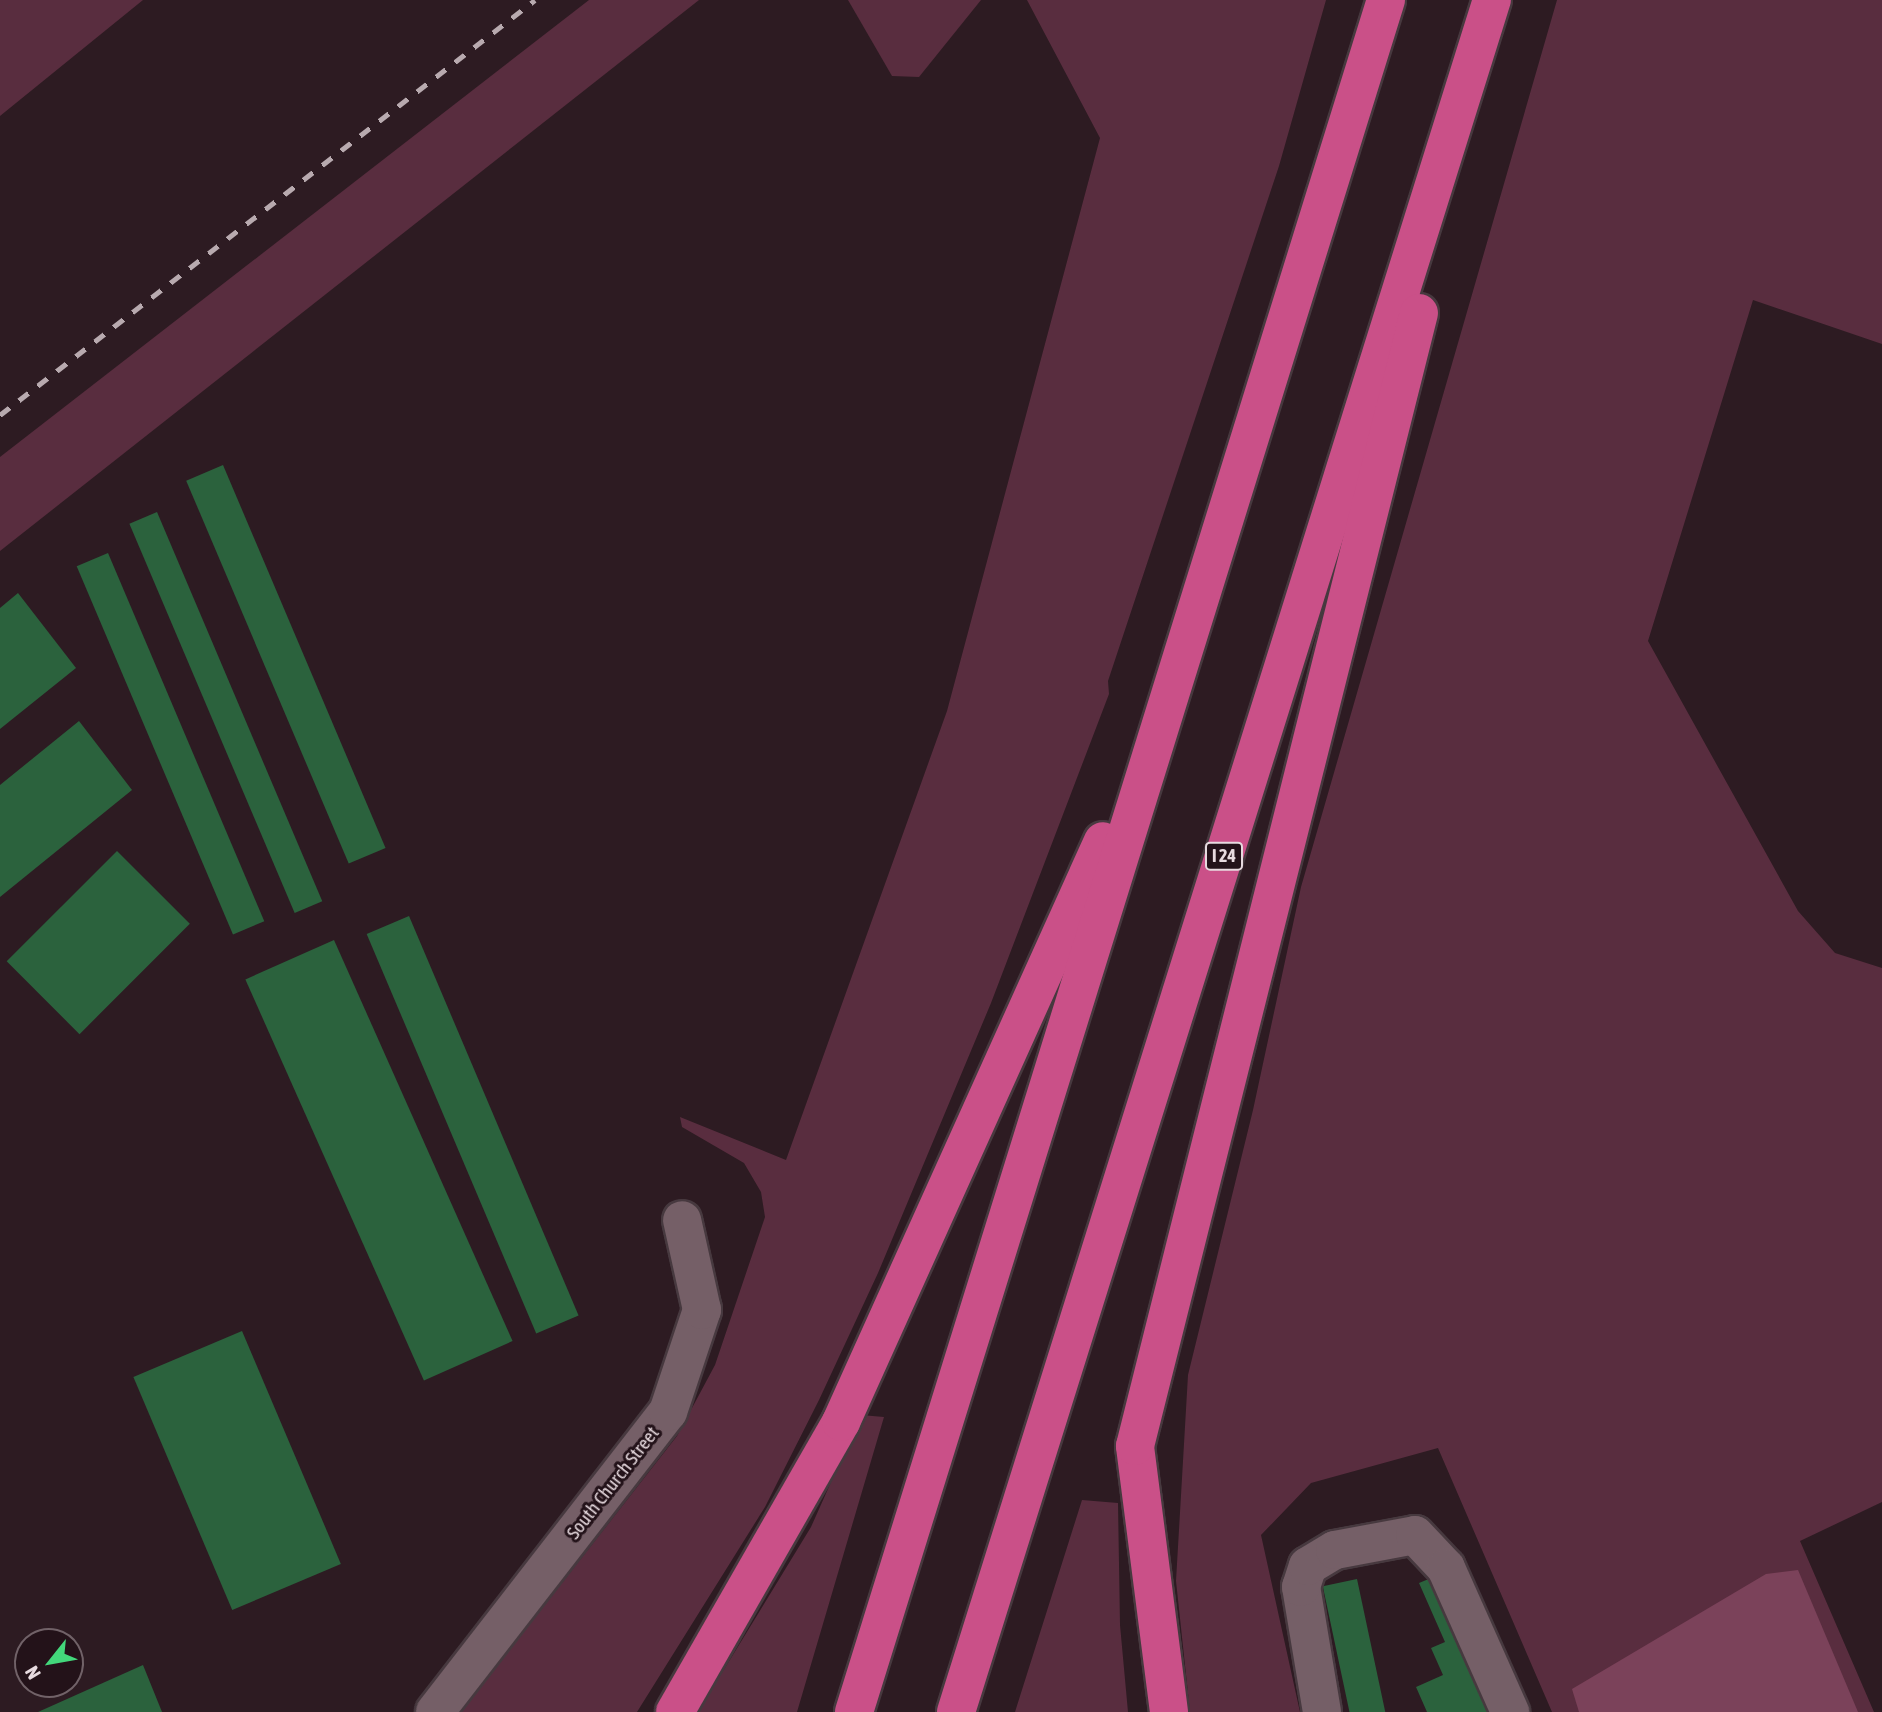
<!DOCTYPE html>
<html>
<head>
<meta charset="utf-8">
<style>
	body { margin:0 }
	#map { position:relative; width:1882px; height:1712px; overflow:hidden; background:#2d1b22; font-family:"Asap Condensed",sans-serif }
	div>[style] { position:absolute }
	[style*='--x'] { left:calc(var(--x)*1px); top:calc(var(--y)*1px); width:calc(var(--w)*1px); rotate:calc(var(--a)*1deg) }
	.green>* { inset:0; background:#592d3f }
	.water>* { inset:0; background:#7b425a }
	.building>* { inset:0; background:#2b623d; transform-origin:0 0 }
	.roads { filter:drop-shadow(2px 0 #47393f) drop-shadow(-2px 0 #47393f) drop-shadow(0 2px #47393f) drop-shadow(0 -2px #47393f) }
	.minor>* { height:38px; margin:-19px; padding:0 19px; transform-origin:19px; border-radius:19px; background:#755f67 }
	.highway>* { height:38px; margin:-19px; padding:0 19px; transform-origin:19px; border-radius:19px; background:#ca5088 }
	.rail>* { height:5px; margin-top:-2.5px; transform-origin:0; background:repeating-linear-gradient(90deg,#b8aaaf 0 12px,transparent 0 24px) }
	span { translate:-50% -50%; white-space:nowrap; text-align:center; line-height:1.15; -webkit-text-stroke:6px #231219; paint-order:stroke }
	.shield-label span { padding:2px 5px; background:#231219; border:2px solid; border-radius:5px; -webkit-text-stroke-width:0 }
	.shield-label { font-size:18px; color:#e7dadf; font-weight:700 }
	.street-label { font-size:19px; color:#e7dadf }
	.north { position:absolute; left:14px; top:1628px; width:70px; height:70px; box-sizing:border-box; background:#231219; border:2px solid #716268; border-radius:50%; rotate:239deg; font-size:19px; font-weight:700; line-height:28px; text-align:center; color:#e7dadf }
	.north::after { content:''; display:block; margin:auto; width:24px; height:32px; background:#43d77b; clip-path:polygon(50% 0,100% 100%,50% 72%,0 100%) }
</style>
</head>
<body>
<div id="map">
	<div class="green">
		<i style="clip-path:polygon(0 0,143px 0,0 116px)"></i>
		<i style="clip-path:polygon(589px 0,699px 0,0 551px,0 457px)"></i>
		<i style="clip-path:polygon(848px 0,981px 0,919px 77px,892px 76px)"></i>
		<i style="clip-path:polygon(1027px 0,1326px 0,1279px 166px,1108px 681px,1109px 694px,991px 1003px,878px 1273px,819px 1400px,765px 1507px,637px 1712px,461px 1712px,677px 1436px,715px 1365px,765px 1217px,761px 1192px,744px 1163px,682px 1127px,680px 1117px,786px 1160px,947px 711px,1100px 138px)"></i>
		<i style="clip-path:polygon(1557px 0,1882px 0,1882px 344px,1753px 300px,1648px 641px,1798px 911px,1835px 953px,1882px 968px,1882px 1502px,1800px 1541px,1874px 1712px,1552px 1712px,1438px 1448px,1311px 1483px,1261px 1535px,1300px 1712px,1190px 1712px,1176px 1581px,1188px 1375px,1253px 1110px,1301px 887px)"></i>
		<i style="clip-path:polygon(861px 1415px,884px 1417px,797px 1712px,698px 1712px,811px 1527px)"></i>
		<i style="clip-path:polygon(1082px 1500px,1118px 1503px,1120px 1625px,1128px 1712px,1015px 1712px)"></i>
	</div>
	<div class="water">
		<i style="clip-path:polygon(1798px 1570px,1858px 1712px,1579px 1712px,1572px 1689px,1766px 1574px)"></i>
	</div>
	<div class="building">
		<i style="left:223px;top:465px;width:416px;height:40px;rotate:67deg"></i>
		<i style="left:157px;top:512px;width:423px;height:30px;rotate:67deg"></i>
		<i style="left:108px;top:553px;width:400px;height:34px;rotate:67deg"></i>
		<i style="clip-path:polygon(18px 593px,76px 668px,0 729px,0 608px)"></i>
		<i style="clip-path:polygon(79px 721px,132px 790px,0 897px,0 785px)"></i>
		<i style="left:117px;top:851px;width:103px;height:156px;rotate:45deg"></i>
		<i style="left:409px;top:916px;width:434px;height:46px;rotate:67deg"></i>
		<i style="left:334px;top:940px;width:439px;height:97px;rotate:66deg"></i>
		<i style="left:242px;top:1331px;width:253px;height:118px;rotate:67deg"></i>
		<i style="clip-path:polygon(1436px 1576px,1496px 1712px,1427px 1712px,1416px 1687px,1443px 1675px,1431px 1648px,1445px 1642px,1419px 1583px)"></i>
		<i style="left:1357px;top:1579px;width:136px;height:35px;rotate:78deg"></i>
		<i style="clip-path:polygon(143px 1665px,162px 1712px,38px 1712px)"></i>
	</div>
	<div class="roads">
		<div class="minor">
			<i style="--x:435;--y:1712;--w:380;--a:-52.2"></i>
			<i style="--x:668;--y:1412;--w:108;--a:-71.6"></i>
			<i style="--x:702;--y:1310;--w:92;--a:-102.5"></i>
			<i style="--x:1322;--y:1712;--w:127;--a:-99.5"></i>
			<i style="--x:1301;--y:1587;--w:22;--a:-72"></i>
			<i style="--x:1308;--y:1566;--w:31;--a:-31"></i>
			<i style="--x:1335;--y:1550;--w:81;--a:-10.6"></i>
			<i style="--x:1415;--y:1535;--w:45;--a:46.8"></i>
			<i style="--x:1446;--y:1568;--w:158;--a:66"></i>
		</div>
		<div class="highway">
			<i style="--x:675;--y:1712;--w:334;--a:-60.2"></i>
			<i style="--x:841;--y:1422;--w:637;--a:-65.73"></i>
			<i style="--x:854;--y:1712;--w:1793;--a:-72.74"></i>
			<i style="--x:956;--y:1712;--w:1794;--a:-72.62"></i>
			<i style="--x:1169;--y:1712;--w:268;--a:-97.3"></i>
			<i style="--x:1135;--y:1446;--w:1168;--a:-75.93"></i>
		</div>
	</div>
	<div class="rail">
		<i style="--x:0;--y:415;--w:677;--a:-37.8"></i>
	</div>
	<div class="shield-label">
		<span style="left:1224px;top:856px">I 24</span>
	</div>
	<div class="street-label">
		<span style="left:613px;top:1483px;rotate:-52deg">South Church Street</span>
	</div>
	<div class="north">N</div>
</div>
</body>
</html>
